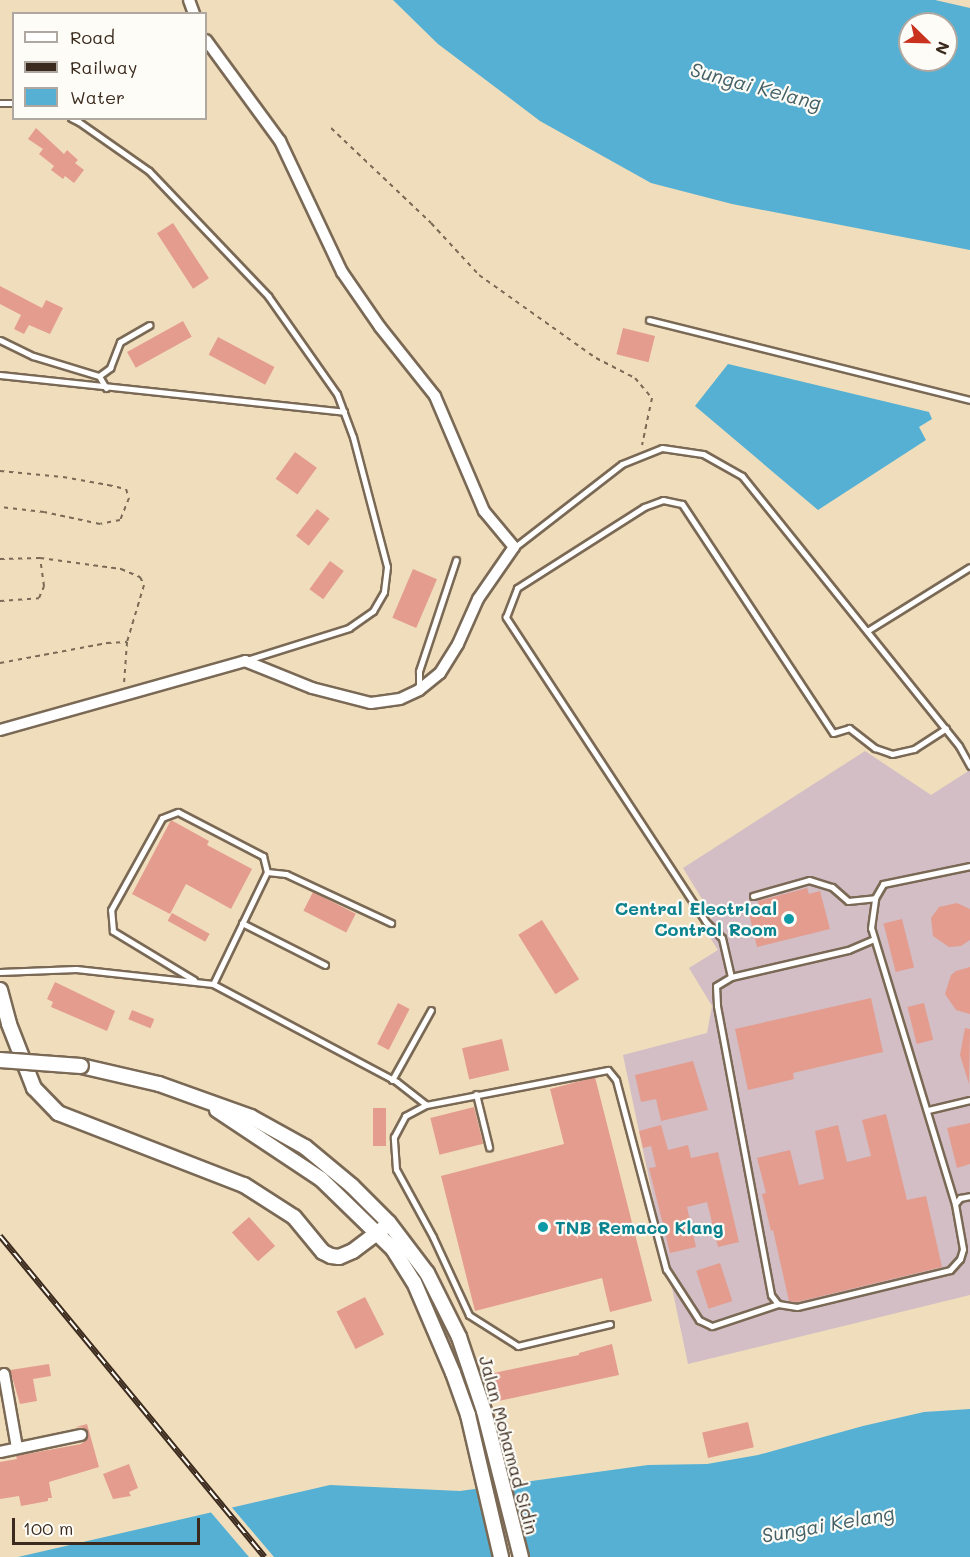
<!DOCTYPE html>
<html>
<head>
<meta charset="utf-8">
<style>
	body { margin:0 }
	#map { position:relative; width:970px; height:1557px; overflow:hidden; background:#f0ddbc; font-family:Mali,sans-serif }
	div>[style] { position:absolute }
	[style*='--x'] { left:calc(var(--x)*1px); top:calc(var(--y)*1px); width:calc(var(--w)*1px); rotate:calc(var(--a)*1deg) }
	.industrial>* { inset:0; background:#d2bec4 }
	.water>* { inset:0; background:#55b0d3 }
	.pier>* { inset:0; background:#f0ddbc }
	.building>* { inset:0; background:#e49c8e; transform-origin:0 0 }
	.path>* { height:2px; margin-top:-1px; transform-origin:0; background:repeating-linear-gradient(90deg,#7a6955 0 4.5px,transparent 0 9px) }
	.roads { filter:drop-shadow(2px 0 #7a6955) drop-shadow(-2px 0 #7a6955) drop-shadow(0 2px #7a6955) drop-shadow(0 -2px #7a6955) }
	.lane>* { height:5px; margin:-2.5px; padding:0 2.5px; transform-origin:2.5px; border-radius:2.5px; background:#fff }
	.street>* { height:10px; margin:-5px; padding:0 5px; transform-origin:5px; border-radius:5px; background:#fff }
	.secondary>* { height:14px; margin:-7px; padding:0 7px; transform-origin:7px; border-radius:7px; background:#fff }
	.rail>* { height:6px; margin-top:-3px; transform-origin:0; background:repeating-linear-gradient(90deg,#fdfcf7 0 11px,#3b2a1e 0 22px); box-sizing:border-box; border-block:2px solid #3b2a1e }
	.bridges { filter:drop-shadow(2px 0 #7a6955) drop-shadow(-2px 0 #7a6955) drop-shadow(0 2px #7a6955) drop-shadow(0 -2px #7a6955) }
	.secondary-bridge>* { height:14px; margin:-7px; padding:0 7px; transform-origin:7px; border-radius:7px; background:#fff }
	.dots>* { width:16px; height:16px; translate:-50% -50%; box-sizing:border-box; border:3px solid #fdfcf7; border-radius:50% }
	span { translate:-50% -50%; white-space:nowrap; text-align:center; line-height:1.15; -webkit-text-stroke:4.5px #fdfcf7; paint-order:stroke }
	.culture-label { font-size:18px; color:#0d838f; font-weight:700 }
	.right { translate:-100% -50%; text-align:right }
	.left { translate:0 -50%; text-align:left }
	.street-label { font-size:18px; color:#3b2a1e }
	.water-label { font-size:20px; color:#456066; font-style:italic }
	.legend { position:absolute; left:12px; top:12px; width:195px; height:108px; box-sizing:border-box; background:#fdfcf7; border:2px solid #afa8a0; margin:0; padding:8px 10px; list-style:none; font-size:18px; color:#3b2a1e }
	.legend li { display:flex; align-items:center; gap:12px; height:30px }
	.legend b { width:30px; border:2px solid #afa8a0 }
	.north { position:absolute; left:898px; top:12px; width:60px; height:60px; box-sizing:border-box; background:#fdfcf7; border:2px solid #afa8a0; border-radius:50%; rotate:113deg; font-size:16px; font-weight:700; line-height:24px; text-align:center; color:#3b2a1e }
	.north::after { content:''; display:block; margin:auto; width:21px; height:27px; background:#c8321e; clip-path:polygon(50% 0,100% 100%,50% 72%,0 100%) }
	.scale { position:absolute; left:12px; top:1518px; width:188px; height:27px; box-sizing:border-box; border:3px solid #3b2a1e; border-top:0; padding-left:8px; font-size:18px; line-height:21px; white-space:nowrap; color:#3b2a1e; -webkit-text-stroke:4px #fdfcf7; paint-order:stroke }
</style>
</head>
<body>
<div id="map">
	<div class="industrial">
		<i style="clip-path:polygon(865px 751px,931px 795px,970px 770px,970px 1295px,688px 1364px,623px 1055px,707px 1033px,712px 1006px,689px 968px,718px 950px,702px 925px,713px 917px,683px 868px)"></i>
	</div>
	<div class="water">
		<i style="clip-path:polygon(evenodd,393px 0,935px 0,970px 8px,970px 250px,732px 204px,651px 183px,540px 121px,438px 44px,393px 0,910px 24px,946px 24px,946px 60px,910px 60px,910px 24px)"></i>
		<i style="clip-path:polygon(728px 364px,929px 412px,932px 419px,919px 427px,926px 440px,818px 510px,695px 406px)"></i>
		<i style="clip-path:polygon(970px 1409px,970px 1557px,18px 1557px,330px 1485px,460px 1491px,648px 1465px,707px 1464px,758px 1455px,863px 1426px,924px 1412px)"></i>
	</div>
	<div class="pier">
		<i style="clip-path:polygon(511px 1481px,530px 1557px,493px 1557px,475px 1486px)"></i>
		<i style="clip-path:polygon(229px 1504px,274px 1557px,249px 1557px,208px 1509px)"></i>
	</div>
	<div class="building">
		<i style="clip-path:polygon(36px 128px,64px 154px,67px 150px,78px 160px,75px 163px,84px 170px,74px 183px,65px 176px,63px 179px,51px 170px,54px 166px,39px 154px,43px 149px,28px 139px)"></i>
		<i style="left:173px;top:223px;width:66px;height:19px;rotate:57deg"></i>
		<i style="clip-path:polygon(0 286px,42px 308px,46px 300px,63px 308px,50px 334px,29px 325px,24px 334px,14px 329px,21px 315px,0 304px)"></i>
		<i style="left:183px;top:321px;width:18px;height:64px;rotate:61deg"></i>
		<i style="left:623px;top:328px;width:33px;height:27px;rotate:14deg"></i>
		<i style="left:218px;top:337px;width:64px;height:20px;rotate:28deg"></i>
		<i style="left:295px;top:452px;width:27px;height:33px;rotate:36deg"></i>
		<i style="left:317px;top:509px;width:16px;height:34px;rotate:38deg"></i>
		<i style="left:330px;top:561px;width:17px;height:35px;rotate:36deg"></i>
		<i style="left:413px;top:569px;width:26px;height:53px;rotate:23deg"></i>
		<i style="clip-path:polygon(171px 820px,209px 841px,207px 845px,252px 869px,231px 909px,186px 884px,170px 914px,132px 894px)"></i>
		<i style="clip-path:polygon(807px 888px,809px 894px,820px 891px,830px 929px,757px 947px,748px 909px,759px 906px,758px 901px)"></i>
		<i style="left:313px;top:892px;width:48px;height:21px;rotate:27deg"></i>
		<i style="clip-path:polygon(957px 903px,970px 909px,970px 940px,961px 946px,949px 947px,933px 936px,931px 918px,939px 907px)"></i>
		<i style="left:172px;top:913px;width:43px;height:9px;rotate:29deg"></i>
		<i style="left:902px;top:919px;width:50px;height:19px;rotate:76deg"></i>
		<i style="left:542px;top:920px;width:70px;height:28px;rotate:58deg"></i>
		<i style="clip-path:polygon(970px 967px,970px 1014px,956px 1010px,945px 994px,951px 975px,956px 971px)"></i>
		<i style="clip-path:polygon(55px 982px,115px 1011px,107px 1031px,51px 1007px,53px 1002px,47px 999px)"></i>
		<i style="clip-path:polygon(871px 998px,883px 1052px,793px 1073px,794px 1079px,748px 1090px,735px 1029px)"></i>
		<i style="left:398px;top:1003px;width:13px;height:46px;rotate:27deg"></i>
		<i style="left:924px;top:1003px;width:38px;height:17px;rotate:76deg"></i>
		<i style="left:132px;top:1010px;width:24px;height:10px;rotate:22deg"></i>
		<i style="clip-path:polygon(965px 1028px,970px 1029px,969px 1084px,960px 1055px)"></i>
		<i style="left:502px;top:1039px;width:32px;height:41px;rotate:77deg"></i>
		<i style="clip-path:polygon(693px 1061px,708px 1110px,661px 1121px,656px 1099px,641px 1102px,635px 1075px)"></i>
		<i style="clip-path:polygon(595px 1077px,652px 1301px,610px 1312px,602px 1278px,475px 1311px,441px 1176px,564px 1144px,550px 1089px)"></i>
		<i style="left:474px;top:1107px;width:38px;height:45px;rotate:76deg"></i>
		<i style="left:373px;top:1108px;width:13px;height:38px"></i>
		<i style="clip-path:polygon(886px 1114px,907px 1200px,926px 1196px,942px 1267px,797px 1302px,789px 1301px,773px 1230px,771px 1231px,762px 1194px,766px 1193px,757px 1158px,790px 1150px,799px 1185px,824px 1179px,815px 1131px,838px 1125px,847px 1162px,871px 1156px,862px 1120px)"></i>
		<i style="clip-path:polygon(970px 1123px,970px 1164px,957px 1168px,947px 1128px)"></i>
		<i style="clip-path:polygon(661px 1125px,668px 1150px,688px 1145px,691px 1158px,718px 1152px,739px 1242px,718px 1247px,707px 1202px,687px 1207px,696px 1247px,670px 1253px,649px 1168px,656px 1167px,651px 1146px,643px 1148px,639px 1131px)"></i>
		<i style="left:249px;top:1217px;width:39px;height:23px;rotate:48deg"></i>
		<i style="left:720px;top:1263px;width:40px;height:25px;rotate:72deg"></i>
		<i style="left:365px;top:1297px;width:42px;height:32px;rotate:63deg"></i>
		<i style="clip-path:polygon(612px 1344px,619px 1375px,499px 1401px,494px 1373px,579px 1355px,579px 1353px)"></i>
		<i style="clip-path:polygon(49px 1364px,51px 1376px,33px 1379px,37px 1401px,20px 1404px,10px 1370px)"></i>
		<i style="left:748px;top:1422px;width:26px;height:47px;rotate:77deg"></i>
		<i style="clip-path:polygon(87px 1424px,99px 1467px,49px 1482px,52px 1498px,48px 1498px,48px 1501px,21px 1506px,19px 1496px,0 1499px,0 1462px,17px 1459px,16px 1456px,81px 1444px,88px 1438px,88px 1433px,84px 1428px,76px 1427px)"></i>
		<i style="clip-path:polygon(129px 1464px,138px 1488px,129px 1492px,131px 1496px,113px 1499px,103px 1474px)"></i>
	</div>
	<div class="path">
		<i style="--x:331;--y:128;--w:138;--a:43.5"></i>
		<i style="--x:431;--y:223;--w:71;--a:47.3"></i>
		<i style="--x:479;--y:275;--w:143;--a:35.4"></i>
		<i style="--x:596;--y:358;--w:44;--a:27.1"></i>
		<i style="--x:635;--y:378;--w:26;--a:50"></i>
		<i style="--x:652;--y:398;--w:48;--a:102"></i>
		<i style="--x:0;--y:471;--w:63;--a:5.4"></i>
		<i style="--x:63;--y:477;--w:46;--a:10.1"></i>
		<i style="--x:108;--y:485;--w:18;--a:13"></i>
		<i style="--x:126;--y:489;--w:9;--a:72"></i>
		<i style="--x:129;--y:498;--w:24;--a:112"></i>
		<i style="--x:120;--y:520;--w:20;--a:169"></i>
		<i style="--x:100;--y:524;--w:57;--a:-167.9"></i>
		<i style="--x:44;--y:512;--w:44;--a:-173.5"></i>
		<i style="--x:0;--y:559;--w:40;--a:-1.4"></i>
		<i style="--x:40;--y:558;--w:82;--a:7.7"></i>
		<i style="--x:121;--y:569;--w:21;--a:23"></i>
		<i style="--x:140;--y:577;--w:9;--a:63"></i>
		<i style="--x:144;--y:585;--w:59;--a:106.6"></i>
		<i style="--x:0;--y:601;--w:39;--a:-4"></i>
		<i style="--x:39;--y:598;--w:13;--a:-67"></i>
		<i style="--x:44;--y:586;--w:28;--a:-98"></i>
		<i style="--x:0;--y:663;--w:109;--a:-10.6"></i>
		<i style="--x:107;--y:643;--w:20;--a:-3"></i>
		<i style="--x:127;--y:642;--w:42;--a:94.1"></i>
	</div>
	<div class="roads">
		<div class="lane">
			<i style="--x:0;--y:103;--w:14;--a:0"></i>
			<i style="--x:71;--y:118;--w:9;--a:27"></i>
			<i style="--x:79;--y:122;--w:85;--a:35"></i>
			<i style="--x:149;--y:171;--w:173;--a:46.4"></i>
			<i style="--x:268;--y:296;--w:120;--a:54.9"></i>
			<i style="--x:337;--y:394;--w:46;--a:69.6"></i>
			<i style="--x:353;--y:437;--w:134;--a:75.3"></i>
			<i style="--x:387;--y:567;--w:25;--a:97"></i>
			<i style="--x:384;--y:592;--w:22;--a:120"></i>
			<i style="--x:373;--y:611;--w:29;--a:145"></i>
			<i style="--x:349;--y:628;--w:107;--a:162.6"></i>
			<i style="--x:649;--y:320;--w:331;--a:14"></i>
			<i style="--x:0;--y:340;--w:37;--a:26"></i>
			<i style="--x:33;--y:356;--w:69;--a:16.9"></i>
			<i style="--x:99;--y:376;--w:14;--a:60"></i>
			<i style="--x:0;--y:375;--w:346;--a:6.1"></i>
			<i style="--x:99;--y:376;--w:14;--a:-36"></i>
			<i style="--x:110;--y:368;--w:28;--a:-69"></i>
			<i style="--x:120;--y:342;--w:34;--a:-30"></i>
			<i style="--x:515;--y:547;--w:135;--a:-37.8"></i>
			<i style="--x:622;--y:464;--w:43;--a:-21.8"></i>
			<i style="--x:662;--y:448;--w:41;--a:8.3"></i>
			<i style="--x:703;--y:454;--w:45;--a:29.4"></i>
			<i style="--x:742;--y:476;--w:346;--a:51.2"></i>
			<i style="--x:959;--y:746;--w:23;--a:61"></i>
			<i style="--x:867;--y:631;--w:121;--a:-31.9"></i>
			<i style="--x:419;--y:690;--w:19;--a:-90"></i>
			<i style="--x:419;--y:671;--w:117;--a:-71.6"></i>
			<i style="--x:267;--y:872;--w:19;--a:6"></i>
			<i style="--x:286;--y:874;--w:116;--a:25"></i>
			<i style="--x:753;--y:896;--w:58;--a:-15.9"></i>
			<i style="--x:809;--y:880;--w:24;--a:17"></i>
			<i style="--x:832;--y:887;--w:21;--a:41"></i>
			<i style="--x:848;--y:901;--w:27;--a:-6"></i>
			<i style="--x:242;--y:923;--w:93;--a:26.8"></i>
			<i style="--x:874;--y:939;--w:28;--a:157"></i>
			<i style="--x:848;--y:950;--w:120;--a:167"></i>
			<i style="--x:731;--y:977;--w:17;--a:149"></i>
			<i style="--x:716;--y:986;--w:20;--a:87"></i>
			<i style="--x:717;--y:1006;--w:294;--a:79.4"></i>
			<i style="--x:771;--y:1295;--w:11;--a:52"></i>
			<i style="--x:778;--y:1304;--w:19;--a:9"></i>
			<i style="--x:797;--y:1307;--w:157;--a:-13.6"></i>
			<i style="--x:950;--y:1270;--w:15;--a:-48"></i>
			<i style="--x:960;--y:1259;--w:10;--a:-73"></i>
			<i style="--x:963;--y:1249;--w:46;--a:-100.1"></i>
			<i style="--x:955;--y:1204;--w:8;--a:-50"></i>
			<i style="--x:960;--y:1198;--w:10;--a:-11"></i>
			<i style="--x:0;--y:972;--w:76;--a:-2.3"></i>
			<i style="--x:76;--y:969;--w:138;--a:6.2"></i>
			<i style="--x:213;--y:984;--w:208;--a:28"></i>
			<i style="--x:397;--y:1082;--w:37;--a:38"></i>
			<i style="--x:731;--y:977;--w:40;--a:-103"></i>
			<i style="--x:722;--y:938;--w:23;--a:-135"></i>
			<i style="--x:706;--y:922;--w:365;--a:-123.3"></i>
			<i style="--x:506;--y:617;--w:31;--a:-69"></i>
			<i style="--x:517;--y:588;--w:151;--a:-32.5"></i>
			<i style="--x:644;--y:507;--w:20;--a:-20"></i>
			<i style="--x:663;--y:500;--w:19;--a:12"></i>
			<i style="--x:682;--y:504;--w:274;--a:56.6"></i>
			<i style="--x:833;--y:733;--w:17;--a:-17"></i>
			<i style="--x:849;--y:728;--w:33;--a:38"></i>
			<i style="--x:875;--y:748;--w:18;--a:19"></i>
			<i style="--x:892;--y:754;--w:23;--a:-13"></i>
			<i style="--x:914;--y:749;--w:38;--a:-33"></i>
			<i style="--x:194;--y:980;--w:95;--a:-148.8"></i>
			<i style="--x:113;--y:931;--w:21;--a:-95"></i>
			<i style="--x:111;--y:910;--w:105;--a:-61"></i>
			<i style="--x:162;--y:818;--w:17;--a:-21"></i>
			<i style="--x:178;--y:812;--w:96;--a:27.4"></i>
			<i style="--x:263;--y:856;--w:16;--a:76"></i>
			<i style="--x:267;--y:872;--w:124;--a:115.7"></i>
			<i style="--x:392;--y:1080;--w:80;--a:-60.9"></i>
			<i style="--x:476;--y:1094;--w:55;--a:76.2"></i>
			<i style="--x:928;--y:1110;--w:43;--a:-13.4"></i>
			<i style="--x:955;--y:1204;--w:288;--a:-106.9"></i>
			<i style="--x:871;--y:928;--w:30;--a:-82"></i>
			<i style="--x:875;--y:898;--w:16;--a:-60"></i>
			<i style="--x:883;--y:884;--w:89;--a:-11.7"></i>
			<i style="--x:610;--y:1324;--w:95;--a:166.6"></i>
			<i style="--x:518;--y:1346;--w:58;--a:-147.7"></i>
			<i style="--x:469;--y:1315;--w:86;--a:-114.8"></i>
			<i style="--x:433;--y:1237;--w:77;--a:-118.6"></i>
			<i style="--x:396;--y:1169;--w:32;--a:-94"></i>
			<i style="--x:394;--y:1137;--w:24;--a:-62"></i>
			<i style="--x:405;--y:1116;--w:24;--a:-28"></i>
			<i style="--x:426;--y:1105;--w:185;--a:-10.9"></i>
			<i style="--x:608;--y:1070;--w:13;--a:51"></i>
			<i style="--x:616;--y:1080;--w:196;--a:75.2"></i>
			<i style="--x:666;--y:1269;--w:61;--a:57.1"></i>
			<i style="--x:699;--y:1320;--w:14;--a:25"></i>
			<i style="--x:712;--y:1326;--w:70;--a:-18.4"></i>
		</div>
		<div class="street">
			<i style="--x:189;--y:0;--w:15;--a:70"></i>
			<i style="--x:0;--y:730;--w:255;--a:-15.7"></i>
			<i style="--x:245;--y:661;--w:72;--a:21.9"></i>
			<i style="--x:312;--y:688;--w:61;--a:14.3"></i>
			<i style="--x:371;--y:703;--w:29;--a:-8"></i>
			<i style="--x:400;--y:699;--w:21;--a:-25"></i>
			<i style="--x:419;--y:690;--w:27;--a:-39"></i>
			<i style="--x:440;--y:673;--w:34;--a:-58"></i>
			<i style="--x:458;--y:644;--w:49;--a:-66"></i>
			<i style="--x:478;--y:599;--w:63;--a:-55.3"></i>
			<i style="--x:514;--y:547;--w:47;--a:-129.8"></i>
			<i style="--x:484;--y:511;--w:125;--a:-113.1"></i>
			<i style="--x:435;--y:396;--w:88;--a:-128.6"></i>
			<i style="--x:380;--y:327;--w:67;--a:-124.6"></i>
			<i style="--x:342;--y:272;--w:145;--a:-115.3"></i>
			<i style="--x:280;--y:141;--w:125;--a:-126.2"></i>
			<i style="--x:4;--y:1374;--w:75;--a:80"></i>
			<i style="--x:0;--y:1452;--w:83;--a:-11.9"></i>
		</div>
		<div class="secondary">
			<i style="--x:0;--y:990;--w:35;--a:75"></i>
			<i style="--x:9;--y:1024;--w:69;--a:68.7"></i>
			<i style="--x:34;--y:1088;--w:35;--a:46"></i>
			<i style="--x:58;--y:1113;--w:199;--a:21.2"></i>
			<i style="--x:244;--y:1185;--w:59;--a:32.6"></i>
			<i style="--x:294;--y:1217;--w:45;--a:50.4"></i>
			<i style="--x:323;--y:1252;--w:9;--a:27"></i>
			<i style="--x:331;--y:1256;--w:8;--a:7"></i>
			<i style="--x:339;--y:1257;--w:15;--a:-23"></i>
			<i style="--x:353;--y:1251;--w:38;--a:-37"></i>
			<i style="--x:81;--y:1066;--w:80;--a:13"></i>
			<i style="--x:159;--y:1084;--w:98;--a:19.7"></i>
			<i style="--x:251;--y:1117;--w:62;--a:29.1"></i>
			<i style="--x:305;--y:1147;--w:61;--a:39.7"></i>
			<i style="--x:352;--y:1186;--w:52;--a:45"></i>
			<i style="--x:389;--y:1223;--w:63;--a:52.8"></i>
			<i style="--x:427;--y:1273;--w:72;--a:63.4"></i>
			<i style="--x:459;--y:1337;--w:78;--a:71.3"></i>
			<i style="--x:484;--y:1411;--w:151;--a:75.8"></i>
			<i style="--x:217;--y:1110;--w:125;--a:33.6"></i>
			<i style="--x:321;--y:1179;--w:100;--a:44.2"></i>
			<i style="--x:393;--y:1249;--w:39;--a:58"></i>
			<i style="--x:414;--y:1282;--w:99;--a:66.8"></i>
			<i style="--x:453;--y:1373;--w:45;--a:70.3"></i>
			<i style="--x:468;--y:1415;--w:146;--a:76.9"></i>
		</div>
	</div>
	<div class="rail">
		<i style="--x:0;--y:1236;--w:416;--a:50.5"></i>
	</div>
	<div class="bridges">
		<div class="secondary-bridge">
			<i style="--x:0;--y:1060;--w:81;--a:4.2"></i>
		</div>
	</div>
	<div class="dots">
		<i style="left:789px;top:919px;background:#0f9aa8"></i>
		<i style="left:543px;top:1227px;background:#0f9aa8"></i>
	</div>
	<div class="culture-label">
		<span class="right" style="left:777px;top:919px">Central Electrical<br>Control Room</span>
		<span class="left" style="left:555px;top:1227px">TNB Remaco Klang</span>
	</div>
	<div class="street-label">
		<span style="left:509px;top:1445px;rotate:75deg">Jalan Mohamad Sidin</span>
	</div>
	<div class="water-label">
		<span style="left:756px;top:86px;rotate:15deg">Sungai Kelang</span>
		<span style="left:828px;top:1524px;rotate:-10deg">Sungai Kelang</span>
	</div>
	<ul class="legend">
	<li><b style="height:8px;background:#fff"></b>Road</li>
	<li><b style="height:8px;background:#3b2a1e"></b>Railway</li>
	<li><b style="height:16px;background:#55b0d3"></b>Water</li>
	</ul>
	<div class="north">N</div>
	<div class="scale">100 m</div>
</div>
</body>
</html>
